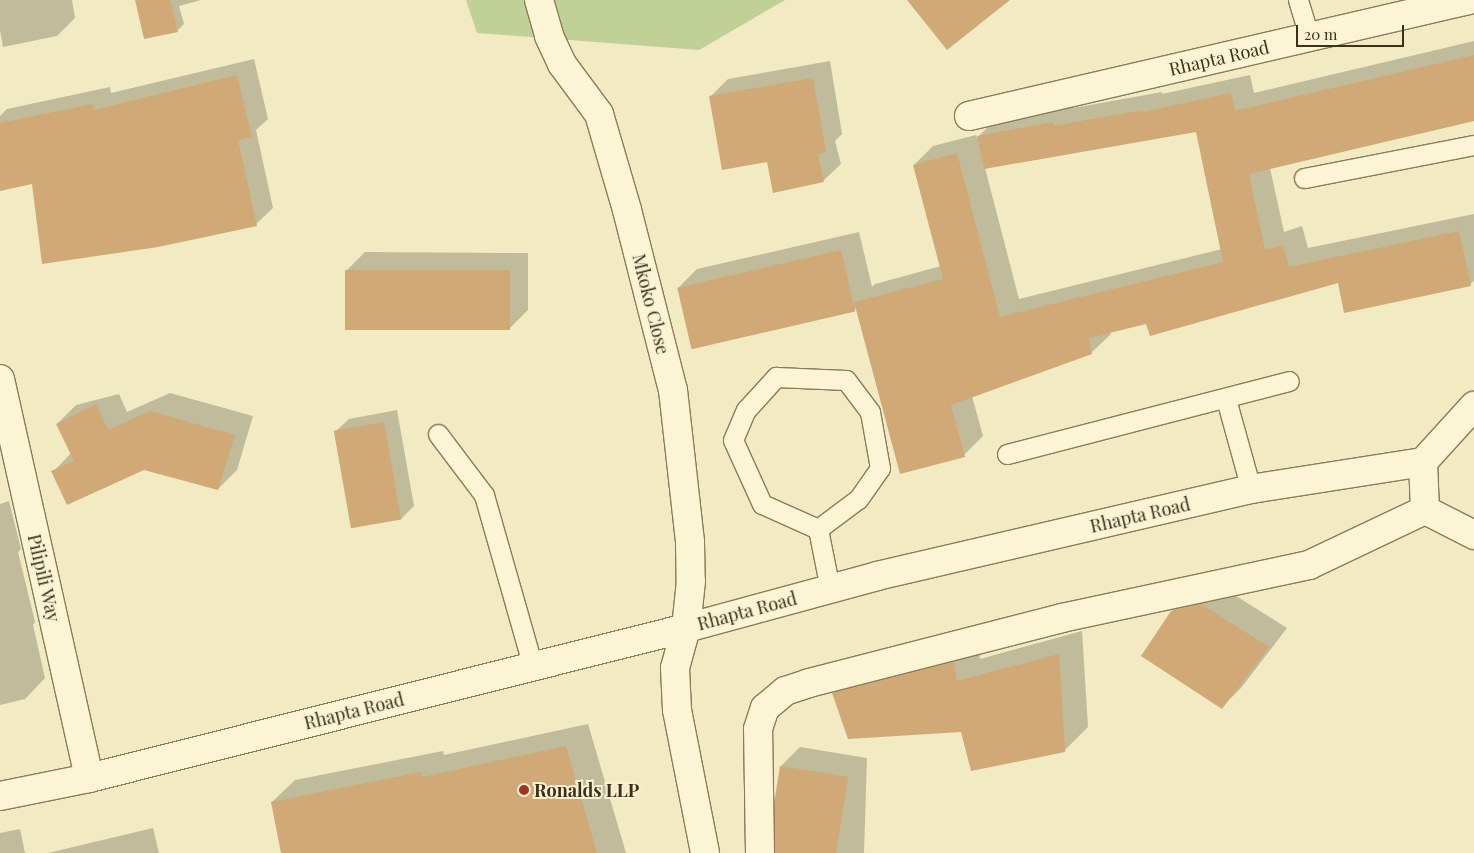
<!DOCTYPE html>
<html>
<head>
<meta charset="utf-8">
<style>
	body { margin:0 }
	#map { position:relative; width:1474px; height:853px; overflow:hidden; background:#f1eac2; font-family:"Playfair Display",serif }
	div>[style] { position:absolute }
	[style*='--x'] { left:calc(var(--x)*1px); top:calc(var(--y)*1px); width:calc(var(--w)*1px); rotate:calc(var(--a)*1deg) }
	.green>* { inset:0; background:#c0d096 }
	.shadow>* { inset:0; background:#0003 }
	.building>* { inset:0; background:#d1a976; transform-origin:0 0 }
	.roads { filter:drop-shadow(1px 0 #8c7b58) drop-shadow(-1px 0 #8c7b58) drop-shadow(0 1px #8c7b58) drop-shadow(0 -1px #8c7b58) }
	.lane>* { height:19px; margin:-9.5px; padding:0 9.5px; transform-origin:9.5px; border-radius:9.5px; background:#fbf5d6 }
	.street>* { height:28px; margin:-14px; padding:0 14px; transform-origin:14px; border-radius:14px; background:#fbf5d6 }
	.dots>* { width:14px; height:14px; translate:-50% -50%; box-sizing:border-box; border:2px solid #f8f2d3; border-radius:50% }
	span { translate:-50% -50%; white-space:nowrap; text-align:center; line-height:1.15; -webkit-text-stroke:4px #f8f2d3; paint-order:stroke }
	.street-label { font-size:18px; color:#3b301d }
	.poi-label { font-size:18px; color:#3b301d; font-weight:700 }
	.left { translate:0 -50%; text-align:left }
	.scale { position:absolute; left:1296px; top:25px; width:108px; height:22px; box-sizing:border-box; border:2px solid #3b301d; border-top:0; padding-left:6px; font-size:15px; line-height:18px; white-space:nowrap; color:#3b301d; -webkit-text-stroke:4px #f8f2d3; paint-order:stroke }
</style>
</head>
<body>
<div id="map">
	<div class="green">
		<i style="clip-path:polygon(466px 0,785px 0,699px 50px,477px 33px)"></i>
	</div>
	<div class="shadow">
		<i style="clip-path:polygon(0 0,72px 0,75px 18px,57px 36px,3px 47px,0 30px)"></i>
		<i style="clip-path:polygon(136px 0,201px 0,179px 6px,184px 24px,177px 31px)"></i>
		<i style="clip-path:polygon(evenodd,1474px 41px,1474px 120px,1270px 168px,1284px 232px,1302px 226px,1308px 248px,1474px 214px,1474px 281px,1470px 284px,1339px 282px,1110px 331px,1111px 334px,1091px 353px,972px 396px,983px 436px,964px 455px,857px 307px,854px 310px,678px 288px,697px 269px,859px 232px,872px 287px,875px 284px,941px 266px,914px 165px,933px 146px,976px 135px,977px 138px,998px 117px,1072px 103px,1073px 108px,1162px 92px,1162px 94px,1250px 75px,1254px 93px,1474px 41px,1197px 131px,1222px 249px,1019px 299px,985px 168px,1197px 131px)"></i>
		<i style="clip-path:polygon(254px 59px,268px 119px,256px 130px,273px 208px,256px 224px,33px 183px,0 172px,0 116px,7px 109px,110px 87px,111px 93px)"></i>
		<i style="clip-path:polygon(830px 61px,842px 134px,835px 141px,841px 164px,823px 181px,768px 161px,711px 96px,728px 79px)"></i>
		<i style="clip-path:polygon(365px 252px,528px 253px,528px 310px,509px 329px,346px 271px)"></i>
		<i style="clip-path:polygon(170px 393px,253px 416px,237px 470px,218px 489px,144px 468px,53px 472px,71px 453px,57px 424px,76px 405px,119px 394px,127px 412px)"></i>
		<i style="clip-path:polygon(397px 410px,414px 506px,401px 519px,335px 432px,349px 419px)"></i>
		<i style="clip-path:polygon(9px 501px,21px 549px,18px 552px,35px 622px,33px 625px,45px 678px,25px 699px,0 705px,0 504px)"></i>
		<i style="clip-path:polygon(1220px 586px,1287px 628px,1241px 688px,1222px 707px,1172px 611px,1192px 592px)"></i>
		<i style="clip-path:polygon(1082px 631px,1088px 727px,1064px 751px,962px 731px,834px 694px,857px 670px,978px 639px,980px 659px)"></i>
		<i style="clip-path:polygon(588px 724px,626px 853px,282px 853px,272px 802px,295px 780px,443px 751px,444px 755px)"></i>
		<i style="clip-path:polygon(800px 747px,867px 758px,864px 853px,779px 853px,781px 766px)"></i>
		<i style="clip-path:polygon(153px 828px,159px 853px,48px 853px)"></i>
		<i style="clip-path:polygon(20px 829px,25px 853px,0 853px,0 833px)"></i>
	</div>
	<div class="building">
		<i style="clip-path:polygon(135px 0,170px 0,178px 32px,144px 39px)"></i>
		<i style="clip-path:polygon(907px 0,1010px 0,947px 50px)"></i>
		<i style="clip-path:polygon(1474px 55px,1474px 121px,1249px 174px,1265px 250px,1283px 245px,1289px 267px,1459px 231px,1471px 286px,1344px 313px,1338px 283px,1150px 336px,1146px 324px,1089px 338px,1092px 354px,951px 405px,965px 457px,900px 474px,854px 302px,943px 279px,913px 165px,957px 153px,1000px 317px,1223px 262px,1196px 132px,984px 169px,977px 136px,1053px 122px,1054px 126px,1143px 110px,1143px 112px,1231px 93px,1235px 111px)"></i>
		<i style="clip-path:polygon(237px 75px,252px 137px,238px 140px,257px 226px,158px 247px,42px 264px,32px 184px,0 191px,0 123px,93px 104px,94px 110px)"></i>
		<i style="clip-path:polygon(813px 78px,826px 152px,818px 154px,824px 182px,773px 193px,767px 162px,722px 170px,709px 96px)"></i>
		<i style="left:841px;top:250px;width:63px;height:168px;rotate:77deg"></i>
		<i style="left:345px;top:270px;width:165px;height:60px"></i>
		<i style="clip-path:polygon(96px 404px,108px 430px,150px 411px,235px 435px,218px 490px,144px 470px,67px 505px,51px 471px,74px 461px,56px 424px)"></i>
		<i style="left:384px;top:422px;width:99px;height:51px;rotate:80deg"></i>
		<i style="clip-path:polygon(1201px 604px,1269px 647px,1222px 709px,1141px 656px,1171px 611px)"></i>
		<i style="clip-path:polygon(1059px 654px,1065px 752px,971px 771px,961px 732px,848px 739px,832px 693px,954px 662px,957px 681px)"></i>
		<i style="clip-path:polygon(566px 746px,597px 853px,281px 853px,271px 802px,421px 772px,422px 777px)"></i>
		<i style="left:780px;top:766px;width:69px;height:87px;rotate:9deg"></i>
	</div>
	<div class="roads">
		<div class="lane">
			<i style="--x:1298;--y:0;--w:39;--a:73"></i>
			<i style="--x:1304;--y:178;--w:173;--a:-11"></i>
			<i style="--x:1226;--y:399;--w:93;--a:74.5"></i>
			<i style="--x:438;--y:434;--w:76;--a:53"></i>
			<i style="--x:484;--y:495;--w:179;--a:74.1"></i>
			<i style="--x:1007;--y:454;--w:291;--a:-14.5"></i>
			<i style="--x:818;--y:529;--w:61;--a:-155.9"></i>
			<i style="--x:762;--y:504;--w:70;--a:-114.4"></i>
			<i style="--x:733;--y:440;--w:33;--a:-67"></i>
			<i style="--x:746;--y:410;--w:45;--a:-47.7"></i>
			<i style="--x:776;--y:377;--w:70;--a:2.5"></i>
			<i style="--x:846;--y:380;--w:40;--a:53"></i>
			<i style="--x:870;--y:412;--w:57;--a:79.9"></i>
			<i style="--x:880;--y:468;--w:38;--a:125"></i>
			<i style="--x:858;--y:499;--w:50;--a:143.1"></i>
			<i style="--x:818;--y:529;--w:61;--a:78.7"></i>
		</div>
		<div class="street">
			<i style="--x:539;--y:0;--w:37;--a:74"></i>
			<i style="--x:549;--y:36;--w:31;--a:65"></i>
			<i style="--x:562;--y:64;--w:62;--a:53.5"></i>
			<i style="--x:599;--y:114;--w:100;--a:73.7"></i>
			<i style="--x:627;--y:210;--w:186;--a:75.7"></i>
			<i style="--x:673;--y:390;--w:153;--a:83.6"></i>
			<i style="--x:690;--y:542;--w:39;--a:89"></i>
			<i style="--x:691;--y:581;--w:47;--a:96.1"></i>
			<i style="--x:686;--y:628;--w:41;--a:105.4"></i>
			<i style="--x:675;--y:668;--w:42;--a:87.3"></i>
			<i style="--x:677;--y:710;--w:146;--a:78.9"></i>
			<i style="--x:969;--y:116;--w:513;--a:-13.06"></i>
			<i style="--x:0;--y:379;--w:409;--a:77.4"></i>
			<i style="--x:1425;--y:510;--w:55;--a:27"></i>
			<i style="--x:0;--y:796;--w:91;--a:-11.4"></i>
			<i style="--x:89;--y:778;--w:616;--a:-14.1"></i>
			<i style="--x:686;--y:628;--w:198;--a:-15.2"></i>
			<i style="--x:877;--y:576;--w:384;--a:-13.1"></i>
			<i style="--x:1251;--y:489;--w:174;--a:-8.9"></i>
			<i style="--x:1423;--y:462;--w:76;--a:-47.7"></i>
			<i style="--x:760;--y:853;--w:124;--a:-90.9"></i>
			<i style="--x:758;--y:729;--w:22;--a:-72"></i>
			<i style="--x:765;--y:708;--w:26;--a:-40"></i>
			<i style="--x:785;--y:691;--w:25;--a:-18"></i>
			<i style="--x:809;--y:683;--w:261;--a:-14.4"></i>
			<i style="--x:1062;--y:618;--w:253;--a:-12.1"></i>
			<i style="--x:1309;--y:565;--w:128;--a:-25.4"></i>
			<i style="--x:1425;--y:510;--w:48;--a:-92.4"></i>
		</div>
	</div>
	<div class="dots">
		<i style="left:524px;top:790px;background:#9f3524"></i>
	</div>
	<div class="street-label">
		<span style="left:1219px;top:58px;rotate:-13deg">Rhapta Road</span>
		<span style="left:651px;top:304px;rotate:76deg">Mkoko Close</span>
		<span style="left:1140px;top:515px;rotate:-13deg">Rhapta Road</span>
		<span style="left:44px;top:578px;rotate:77deg">Pilipili Way</span>
		<span style="left:747px;top:611px;rotate:-15deg">Rhapta Road</span>
		<span style="left:354px;top:711px;rotate:-14deg">Rhapta Road</span>
	</div>
	<div class="poi-label">
		<span class="left" style="left:534px;top:790px">Ronalds LLP</span>
	</div>
	<div class="scale">20 m</div>
</div>
</body>
</html>
